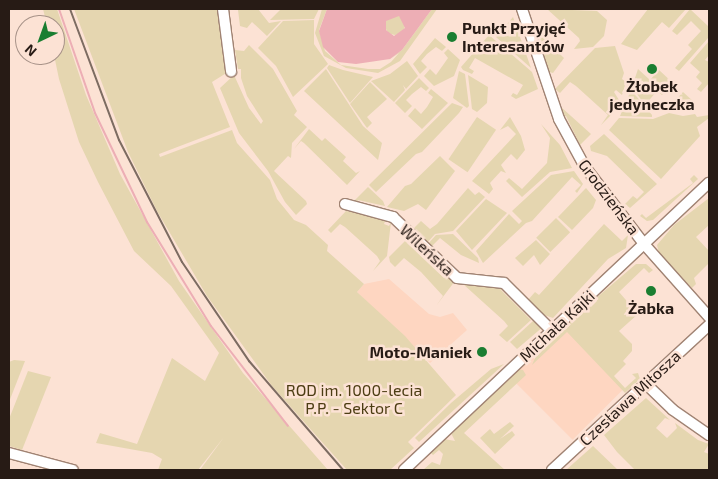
<!DOCTYPE html>
<html>
<head>
<meta charset="utf-8">
<style>
	body { margin:0 }
	#map { position:relative; width:718px; height:479px; overflow:hidden; background:#fce2d4; font-family:"Exo 2",sans-serif }
	div>[style] { position:absolute }
	[style*='--x'] { left:calc(var(--x)*1px); top:calc(var(--y)*1px); width:calc(var(--w)*1px); rotate:calc(var(--a)*1deg) }
	.built>* { inset:0; background:#fed6c1; transform-origin:0 0 }
	.green>* { inset:0; background:#e5d6b0; transform-origin:0 0 }
	.round { border-radius:50% }
	.water>* { inset:0; background:#edaeb5 }
	.stream>* { height:2px; margin:-1px; padding:0 1px; transform-origin:1px; border-radius:1px; background:#edaeb5 }
	.roads { filter:drop-shadow(1px 0 #a08373) drop-shadow(-1px 0 #a08373) drop-shadow(0 1px #a08373) drop-shadow(0 -1px #a08373) }
	.minor>* { height:10px; margin:-5px; padding:0 5px; transform-origin:5px; border-radius:5px; background:#fff }
	.rail>* { height:2px; margin:-1px; padding:0 1px; transform-origin:1px; border-radius:1px; background:#7d6c62 }
	.dots>* { width:14px; height:14px; translate:-50% -50%; box-sizing:border-box; border:2px solid #fce2d4; border-radius:50% }
	span { translate:-50% -50%; white-space:nowrap; text-align:center; line-height:1.15; -webkit-text-stroke:5px #fce2d4; paint-order:stroke }
	.poi-label { font-size:16px; color:#271b15; font-weight:700 }
	.left { translate:0 -50%; text-align:left }
	.right { translate:-100% -50%; text-align:right }
	.street-label { font-size:16px; color:#271b15 }
	.park-label { font-size:16px; color:#4c3d13 }
	.frame { position:absolute; inset:0; border:10px solid #271b15; pointer-events:none }
	.north { position:absolute; left:15px; top:15px; width:50px; height:50px; box-sizing:border-box; background:#fce2d4; border:1px solid #a79288; border-radius:50%; rotate:222deg; font-size:14px; font-weight:700; line-height:20px; text-align:center; color:#271b15 }
	.north::after { content:''; display:block; margin:auto; width:18px; height:22px; background:#1a7e31; clip-path:polygon(50% 0,100% 100%,50% 72%,0 100%) }
</style>
</head>
<body>
<div id="map">
	<div class="built">
		<i style="clip-path:polygon(389px 279px,429px 314px,440px 317px,453px 313px,467px 330px,430px 363px,357px 292px,364px 284px)"></i>
		<i style="left:562px;top:326px;width:88px;height:73px;rotate:45deg"></i>
	</div>
	<div class="green">
		<i style="clip-path:polygon(43px 9px,57px 9px,86px 95px,120px 174px,179px 281px,243px 373px,328px 470px,200px 470px,224px 437px,198px 470px,158px 470px,162px 459px,152px 453px,96px 443px,100px 433px,137px 444px,172px 358px,205px 381px,219px 353px,171px 286px,134px 251px,98px 182px,79px 142px,59px 79px,54px 55px,55px 25px,47px 25px)"></i>
		<i style="clip-path:polygon(74px 9px,220px 9px,228px 72px,212px 82px,230px 127px,159px 154px,160px 157px,232px 130px,237px 143px,270px 180px,277px 199px,294px 220px,306px 225px,328px 245px,327px 251px,364px 284px,357px 292px,405px 336px,456px 395px,408px 442px,414px 448px,390px 470px,347px 470px,272px 386px,207px 296px,157px 211px,128px 152px)"></i>
		<i style="clip-path:polygon(247px 9px,258px 9px,269px 23px,281px 21px,267px 36px,252px 22px,247px 28px,240px 26px,238px 10px)"></i>
		<i style="clip-path:polygon(281px 9px,319px 9px,314px 19px,270px 20px)"></i>
		<i style="clip-path:polygon(322px 9px,327px 9px,319px 30px,325px 51px,341px 65px,368px 69px,380px 69px,391px 62px,399px 53px,387px 61px,402px 50px,432px 9px,437px 9px,400px 61px,378px 73px,346px 68px,324px 56px,315px 33px)"></i>
		<i style="clip-path:polygon(547px 9px,597px 11px,607px 20px,604px 36px,593px 47px,574px 49px,580px 41px,579px 38px)"></i>
		<i style="clip-path:polygon(648px 9px,686px 9px,669px 28px,662px 22px,637px 50px,621px 44px)"></i>
		<i style="clip-path:polygon(690px 9px,708px 26px,708px 38px,679px 71px,675px 68px,692px 49px,688px 45px,701px 31px,691px 21px,677px 35px,672px 31px)"></i>
		<i class="round" style="left:385px;top:15px;width:20px;height:20px"></i>
		<i style="clip-path:polygon(513px 17px,531px 68px,496px 37px)"></i>
		<i style="clip-path:polygon(314px 20px,314px 44px,328px 64px,293px 97px,276px 66px,258px 48px,283px 21px)"></i>
		<i style="clip-path:polygon(534px 29px,564px 58px,553px 73px,549px 72px)"></i>
		<i style="clip-path:polygon(489px 35px,532px 72px,538px 89px,516px 99px,511px 96px,513px 93px,517px 95px,523px 85px,475px 58px,469px 68px,474px 71px,472px 74px,463px 70px,461px 67px)"></i>
		<i style="clip-path:polygon(435px 38px,446px 47px,442px 51px,436px 47px,427px 54px,421px 61px,427px 67px,420px 74px,413px 64px)"></i>
		<i style="clip-path:polygon(709px 41px,709px 55px,705px 60px,709px 62px,709px 83px,701px 92px,697px 89px,702px 83px,696px 77px,700px 72px,690px 63px)"></i>
		<i style="clip-path:polygon(249px 45px,273px 69px,297px 111px,294px 115px,307px 127px,292px 143px,291px 158px,288px 156px,274px 171px,306px 201px,307px 204px,296px 215px,285px 202px,268px 171px,239px 133px,220px 88px,234px 75px,249px 108px,261px 124px,263px 121px,247px 96px,241px 78px,241px 69px,238px 69px,235px 50px,244px 51px)"></i>
		<i style="clip-path:polygon(615px 46px,624px 73px,622px 79px,626px 82px,622px 95px,616px 90px,614px 92px,619px 100px,613px 113px,601px 125px,608px 115px,576px 86px,570px 82px,560px 93px,555px 89px,595px 48px)"></i>
		<i style="clip-path:polygon(448px 49px,460px 60px,454px 76px,434px 86px,424px 76px,430px 69px,436px 75px,448px 58px,444px 53px)"></i>
		<i style="clip-path:polygon(407px 61px,418px 76px,406px 89px,403px 85px,405px 90px,394px 102px,371px 81px,390px 74px)"></i>
		<i style="clip-path:polygon(329px 65px,343px 70px,373px 77px,350px 103px,327px 68px)"></i>
		<i style="clip-path:polygon(326px 69px,363px 126px,382px 143px,378px 160px,304px 91px)"></i>
		<i style="clip-path:polygon(638px 69px,650px 80px,659px 70px,673px 83px,662px 95px,657px 91px,645px 105px,632px 87px)"></i>
		<i style="clip-path:polygon(459px 71px,465px 74px,469px 106px,467px 108px,453px 98px)"></i>
		<i style="clip-path:polygon(468px 75px,488px 87px,487px 103px,477px 112px,472px 109px)"></i>
		<i style="clip-path:polygon(419px 78px,429px 88px,426px 91px,421px 87px,412px 94px,406px 100px,412px 106px,405px 113px,395px 103px)"></i>
		<i style="clip-path:polygon(370px 82px,387px 99px,367px 117px,372px 123px,367px 128px,350px 104px)"></i>
		<i style="clip-path:polygon(431px 89px,448px 103px,422px 129px,408px 116px,415px 108px,421px 114px,427px 107px,433px 97px,428px 93px)"></i>
		<i style="clip-path:polygon(631px 90px,652px 115px,652px 117px,620px 116px)"></i>
		<i style="clip-path:polygon(683px 92px,694px 102px,694px 108px,674px 111px,672px 104px)"></i>
		<i style="clip-path:polygon(452px 103px,463px 107px,459px 113px,422px 152px,416px 154px,376px 192px,369px 185px)"></i>
		<i style="clip-path:polygon(561px 107px,591px 134px,580px 145px,566px 116px,563px 118px)"></i>
		<i style="clip-path:polygon(669px 113px,683px 116px,695px 114px,697px 117px,709px 115px,709px 118px,697px 127px,700px 136px,661px 179px,609px 130px,619px 118px,653px 119px)"></i>
		<i style="left:477px;top:117px;width:23px;height:51px;rotate:34deg"></i>
		<i style="clip-path:polygon(510px 117px,521px 136px,525px 150px,517px 160px,511px 154px,501px 165px,506px 173px,501px 171px,490px 183px,493px 189px,489px 194px,472px 181px,516px 134px,508px 126px,500px 130px)"></i>
		<i style="clip-path:polygon(541px 124px,560px 145px,572px 168px,550px 172px,522px 197px,506px 181px,509px 178px,522px 189px,547px 163px,550px 138px)"></i>
		<i style="clip-path:polygon(309px 129px,322px 141px,325px 138px,346px 157px,343px 161px,356px 173px,360px 171px,347px 185px,304px 143px,301px 141px,294px 149px)"></i>
		<i style="clip-path:polygon(604px 134px,657px 184px,630px 208px,625px 204px,633px 196px,637px 199px,644px 192px,607px 156px,591px 151px,590px 146px)"></i>
		<i style="clip-path:polygon(440px 156px,455px 171px,426px 210px,418px 204px,404px 211px,387px 207px,405px 186px,411px 184px)"></i>
		<i style="clip-path:polygon(574px 171px,583px 184px,577px 193px,575px 191px,581px 185px,572px 177px,532px 221px,526px 223px,483px 263px,476px 251px,509px 214px,519px 224px,522px 221px,512px 211px,551px 175px)"></i>
		<i style="clip-path:polygon(694px 175px,698px 179px,653px 220px,647px 221px,640px 216px,642px 214px,646px 218px,693px 183px,690px 179px)"></i>
		<i style="clip-path:polygon(368px 187px,383px 201px,385px 206px,358px 200px,357px 205px,352px 203px)"></i>
		<i style="clip-path:polygon(468px 188px,475px 195px,479px 192px,485px 197px,453px 231px,435px 234px,427px 243px,412px 230px,421px 221px,430px 229px,437px 224px)"></i>
		<i style="clip-path:polygon(586px 188px,596px 200px,593px 208px,572px 230px,558px 217px)"></i>
		<i style="clip-path:polygon(709px 198px,709px 225px,696px 237px,709px 251px,709px 263px,694px 278px,696px 284px,692px 288px,659px 253px,657px 245px,674px 225px)"></i>
		<i style="clip-path:polygon(486px 199px,507px 213px,472px 250px,456px 231px)"></i>
		<i style="clip-path:polygon(346px 211px,386px 219px,384px 224px,389px 226px,391px 222px,387px 256px,373px 271px,380px 261px,377px 256px,345px 227px,340px 224px,331px 233px,328px 230px)"></i>
		<i style="left:556px;top:218px;width:20px;height:28px;rotate:45deg"></i>
		<i style="clip-path:polygon(604px 224px,622px 241px,628px 235px,626px 248px,608px 259px,553px 318px,544px 315px,528px 300px,535px 292px,539px 295px)"></i>
		<i style="clip-path:polygon(453px 234px,478px 258px,479px 263px,461px 255px,440px 238px,429px 249px,427px 245px,436px 235px)"></i>
		<i style="clip-path:polygon(536px 240px,550px 254px,540px 265px,534px 255px,523px 266px,515px 258px)"></i>
		<i style="clip-path:polygon(405px 241px,444px 278px,448px 275px,455px 281px,436px 306px,443px 296px,421px 272px,404px 258px,395px 267px,390px 262px,389px 257px)"></i>
		<i style="clip-path:polygon(636px 264px,646px 264px,653px 270px,649px 273px,644px 268px,619px 292px,638px 314px,619px 331px,632px 344px,632px 351px,623px 361px,626px 364px,614px 376px,625px 388px,636px 378px,632px 374px,638px 373px,640px 379px,625px 393px,567px 332px,532px 365px,535px 358px,532px 355px,563px 326px,567px 329px,568px 323px,588px 305px,591px 307px,597px 301px,595px 299px)"></i>
		<i style="clip-path:polygon(463px 284px,504px 287px,501px 290px,531px 320px,507px 342px,499px 335px,508px 326px,504px 321px)"></i>
		<i style="clip-path:polygon(533px 321px,544px 326px,517px 349px,510px 342px)"></i>
		<i style="clip-path:polygon(14px 360px,25px 361px,9px 402px,9px 362px)"></i>
		<i style="clip-path:polygon(504px 364px,419px 442px,415px 438px,451px 403px,491px 369px)"></i>
		<i style="clip-path:polygon(517px 369px,523px 370px,526px 375px,464px 433px,505px 470px,423px 470px,432px 462px,440px 465px,443px 454px,439px 450px,433px 455px,430px 452px,444px 439px,455px 441px,451px 433px)"></i>
		<i style="clip-path:polygon(28px 371px,51px 377px,22px 450px,9px 446px,9px 419px)"></i>
		<i style="clip-path:polygon(646px 398px,670px 420px,665px 418px,656px 428px,667px 438px,677px 428px,675px 423px,698px 440px,709px 444px,704px 452px,709px 454px,709px 470px,635px 470px,617px 452px,604px 435px)"></i>
		<i style="clip-path:polygon(510px 422px,514px 426px,500px 439px,512px 431px,515px 435px,495px 454px,480px 438px,490px 429px,494px 434px)"></i>
		<i style="clip-path:polygon(593px 446px,618px 470px,566px 470px)"></i>
	</div>
	<div class="water">
		<i style="clip-path:polygon(evenodd,327px 9px,432px 9px,402px 50px,390px 59px,356px 64px,338px 62px,323px 47px,319px 31px,327px 9px,399px 16px,405px 28px,394px 36px,386px 30px,386px 21px,399px 16px)"></i>
	</div>
	<div class="stream">
		<i style="--x:59;--y:9;--w:110;--a:70.9"></i>
		<i style="--x:95;--y:113;--w:121;--a:64.5"></i>
		<i style="--x:147;--y:222;--w:122;--a:58.4"></i>
		<i style="--x:211;--y:326;--w:126;--a:52.4"></i>
	</div>
	<div class="roads">
		<div class="minor">
			<i style="--x:223;--y:9;--w:63;--a:82.6"></i>
			<i style="--x:522;--y:9;--w:116;--a:71.4"></i>
			<i style="--x:559;--y:119;--w:55;--a:61.6"></i>
			<i style="--x:585;--y:167;--w:97;--a:52.5"></i>
			<i style="--x:644;--y:244;--w:98;--a:48.3"></i>
			<i style="--x:345;--y:204;--w:50;--a:15.2"></i>
			<i style="--x:393;--y:217;--w:88;--a:43.6"></i>
			<i style="--x:457;--y:278;--w:47;--a:6.1"></i>
			<i style="--x:504;--y:283;--w:68;--a:45"></i>
			<i style="--x:646;--y:384;--w:37;--a:44"></i>
			<i style="--x:673;--y:410;--w:44;--a:34.8"></i>
			<i style="--x:9;--y:453;--w:66;--a:14.9"></i>
			<i style="--x:404;--y:470;--w:419;--a:-43.3"></i>
			<i style="--x:552;--y:470;--w:214;--a:-42.7"></i>
		</div>
	</div>
	<div class="rail">
		<i style="--x:70;--y:9;--w:140;--a:69.5"></i>
		<i style="--x:119;--y:140;--w:137;--a:62.7"></i>
		<i style="--x:182;--y:262;--w:120;--a:55.9"></i>
		<i style="--x:249;--y:361;--w:144;--a:49.2"></i>
	</div>
	<div class="dots">
		<i style="left:452px;top:37px;background:#1a7e31"></i>
		<i style="left:652px;top:69px;background:#1a7e31"></i>
		<i style="left:651px;top:291px;background:#1a7e31"></i>
		<i style="left:482px;top:352px;background:#1a7e31"></i>
	</div>
	<div class="poi-label">
		<span class="left" style="left:462px;top:37px">Punkt Przyjęć<br>Interesantów</span>
		<span style="left:652px;top:95px">Żłobek<br>jedyneczka</span>
		<span style="left:651px;top:308px">Żabka</span>
		<span class="right" style="left:472px;top:352px">Moto-Maniek</span>
	</div>
	<div class="street-label">
		<span style="left:609px;top:197px;rotate:53deg">Grodzieńska</span>
		<span style="left:427px;top:250px;rotate:43deg">Wileńska</span>
		<span style="left:557px;top:326px;rotate:-43deg">Michała Kajki</span>
		<span style="left:630px;top:398px;rotate:-43deg">Czesława Miłosza</span>
	</div>
	<div class="park-label">
		<span style="left:354px;top:399px">ROD im. 1000-lecia<br>P.P. - Sektor C</span>
	</div>
	<div class="frame"></div>
	<div class="north">N</div>
</div>
</body>
</html>
